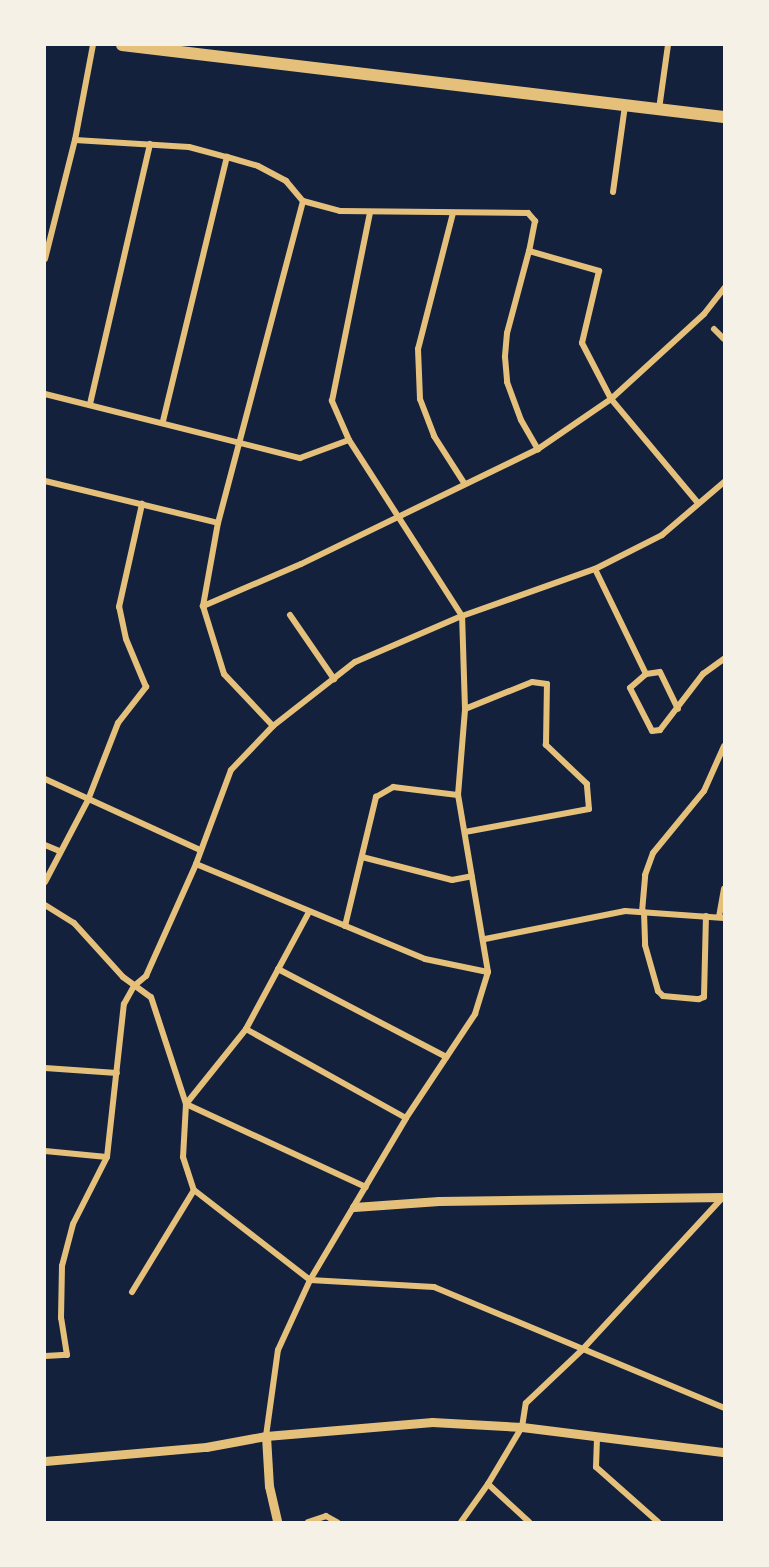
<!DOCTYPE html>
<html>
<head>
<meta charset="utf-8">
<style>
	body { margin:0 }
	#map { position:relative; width:769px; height:1567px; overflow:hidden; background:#14213d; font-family:Arial,sans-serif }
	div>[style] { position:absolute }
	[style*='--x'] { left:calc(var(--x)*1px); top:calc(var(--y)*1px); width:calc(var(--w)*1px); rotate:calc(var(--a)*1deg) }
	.minor>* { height:6px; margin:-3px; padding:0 3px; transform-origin:3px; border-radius:3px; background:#e5c07b }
	.tertiary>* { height:9px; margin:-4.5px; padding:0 4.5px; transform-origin:4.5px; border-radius:4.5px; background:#e5c07b }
	.trunk>* { height:12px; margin:-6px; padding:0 6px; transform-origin:6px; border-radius:6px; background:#e5c07b }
	span { translate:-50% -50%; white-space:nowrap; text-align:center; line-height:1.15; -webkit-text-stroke:4.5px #f6f1e7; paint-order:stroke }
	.frame { position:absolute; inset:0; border:46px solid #f6f1e7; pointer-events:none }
</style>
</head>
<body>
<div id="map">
	<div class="minor">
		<i style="--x:659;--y:109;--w:65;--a:-82"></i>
		<i style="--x:75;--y:140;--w:114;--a:3.5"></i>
		<i style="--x:189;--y:147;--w:39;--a:15"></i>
		<i style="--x:227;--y:157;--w:32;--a:16"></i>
		<i style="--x:258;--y:166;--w:32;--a:28"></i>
		<i style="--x:286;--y:181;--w:26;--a:50"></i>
		<i style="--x:303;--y:201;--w:38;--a:15"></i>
		<i style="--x:340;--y:211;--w:188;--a:0.6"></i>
		<i style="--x:528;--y:213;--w:11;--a:49"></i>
		<i style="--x:535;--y:221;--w:31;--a:101"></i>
		<i style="--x:529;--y:251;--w:73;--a:15.9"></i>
		<i style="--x:599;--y:271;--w:74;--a:103.3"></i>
		<i style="--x:582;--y:343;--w:63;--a:62.6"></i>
		<i style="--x:611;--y:399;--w:88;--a:145.6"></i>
		<i style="--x:538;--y:449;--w:263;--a:154.1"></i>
		<i style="--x:301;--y:564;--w:107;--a:156.8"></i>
		<i style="--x:613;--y:192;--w:88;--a:-82.1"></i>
		<i style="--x:453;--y:213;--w:140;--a:104.4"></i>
		<i style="--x:418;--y:349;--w:50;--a:87.7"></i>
		<i style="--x:420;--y:399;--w:40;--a:69"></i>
		<i style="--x:434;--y:436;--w:56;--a:57.4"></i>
		<i style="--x:529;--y:251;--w:85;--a:105"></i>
		<i style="--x:507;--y:333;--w:24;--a:95"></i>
		<i style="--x:505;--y:357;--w:25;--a:85"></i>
		<i style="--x:507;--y:382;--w:40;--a:69.8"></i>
		<i style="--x:521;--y:420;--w:34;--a:60"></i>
		<i style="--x:45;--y:259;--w:123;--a:-75.9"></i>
		<i style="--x:75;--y:140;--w:97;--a:-79.3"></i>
		<i style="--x:714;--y:329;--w:14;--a:45"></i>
		<i style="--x:45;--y:394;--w:263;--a:14.1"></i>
		<i style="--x:300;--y:458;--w:52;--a:-20.2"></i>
		<i style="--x:90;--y:404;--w:267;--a:-77"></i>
		<i style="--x:163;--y:421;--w:272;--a:-76.4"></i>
		<i style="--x:45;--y:481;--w:178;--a:13.6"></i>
		<i style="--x:698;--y:503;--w:136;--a:-129.9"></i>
		<i style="--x:611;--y:399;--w:126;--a:-42.4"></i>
		<i style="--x:704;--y:314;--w:33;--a:-52"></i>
		<i style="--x:595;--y:569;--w:117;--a:64.1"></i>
		<i style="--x:646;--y:674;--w:21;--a:139"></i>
		<i style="--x:630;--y:688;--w:48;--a:62.9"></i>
		<i style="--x:652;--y:731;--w:8;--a:-7"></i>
		<i style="--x:660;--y:730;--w:71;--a:-52.5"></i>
		<i style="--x:703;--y:674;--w:26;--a:-36"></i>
		<i style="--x:290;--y:615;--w:78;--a:55.5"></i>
		<i style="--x:646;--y:674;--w:14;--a:-8"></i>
		<i style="--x:660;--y:672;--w:41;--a:64.1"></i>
		<i style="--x:273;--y:726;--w:71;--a:-133.3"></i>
		<i style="--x:224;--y:674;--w:71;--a:-107.2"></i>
		<i style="--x:203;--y:606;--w:84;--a:-79.8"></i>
		<i style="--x:218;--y:523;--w:333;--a:-75.2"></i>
		<i style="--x:45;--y:779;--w:170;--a:24.6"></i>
		<i style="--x:465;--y:832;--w:126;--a:-10.5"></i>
		<i style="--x:589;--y:809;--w:25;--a:-95"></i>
		<i style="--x:587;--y:784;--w:57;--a:-136.4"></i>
		<i style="--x:546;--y:745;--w:61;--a:-89.1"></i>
		<i style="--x:547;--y:684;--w:15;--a:-172"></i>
		<i style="--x:532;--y:682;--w:72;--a:158.1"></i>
		<i style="--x:45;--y:845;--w:15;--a:23"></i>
		<i style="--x:362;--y:857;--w:93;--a:14.3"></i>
		<i style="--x:452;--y:880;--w:20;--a:-11"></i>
		<i style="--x:196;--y:864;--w:248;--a:22.5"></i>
		<i style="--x:425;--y:959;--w:64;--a:11.7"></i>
		<i style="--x:45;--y:882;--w:93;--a:-62.3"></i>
		<i style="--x:88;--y:800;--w:83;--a:-68.7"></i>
		<i style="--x:118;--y:723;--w:46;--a:-52.1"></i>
		<i style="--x:146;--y:687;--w:52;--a:-112.6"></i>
		<i style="--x:126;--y:639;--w:33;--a:-102"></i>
		<i style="--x:119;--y:607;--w:106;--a:-77.4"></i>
		<i style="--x:45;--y:905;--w:34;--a:32"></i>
		<i style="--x:74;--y:923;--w:73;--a:47.8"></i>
		<i style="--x:123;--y:977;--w:34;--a:36"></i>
		<i style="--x:151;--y:997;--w:113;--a:71.9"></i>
		<i style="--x:186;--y:1104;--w:53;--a:93.2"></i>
		<i style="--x:183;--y:1157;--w:35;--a:72"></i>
		<i style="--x:194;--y:1190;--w:147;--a:37.8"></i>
		<i style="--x:310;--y:1280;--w:124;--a:3.2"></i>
		<i style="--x:434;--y:1287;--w:314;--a:22.6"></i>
		<i style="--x:642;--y:912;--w:37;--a:-85"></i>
		<i style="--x:645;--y:875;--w:23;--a:-70"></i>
		<i style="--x:653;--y:853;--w:80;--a:-50.6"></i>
		<i style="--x:704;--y:791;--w:49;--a:-66"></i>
		<i style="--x:644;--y:912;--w:33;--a:88"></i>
		<i style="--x:645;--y:945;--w:48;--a:74.2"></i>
		<i style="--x:658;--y:991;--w:7;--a:45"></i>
		<i style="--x:663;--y:996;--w:36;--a:5"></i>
		<i style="--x:699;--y:999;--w:5;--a:-22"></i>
		<i style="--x:704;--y:997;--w:81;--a:-88.6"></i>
		<i style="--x:719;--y:917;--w:29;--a:-80"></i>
		<i style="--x:345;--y:926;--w:133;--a:-76.5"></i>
		<i style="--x:376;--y:797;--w:20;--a:-30"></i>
		<i style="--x:393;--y:787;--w:65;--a:7"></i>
		<i style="--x:485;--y:939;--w:143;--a:-11.3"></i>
		<i style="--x:625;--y:911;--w:99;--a:4"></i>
		<i style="--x:278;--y:969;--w:190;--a:27.6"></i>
		<i style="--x:246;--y:1029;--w:183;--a:29.1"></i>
		<i style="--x:45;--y:1068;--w:72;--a:4"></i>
		<i style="--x:186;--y:1104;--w:96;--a:-51.3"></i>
		<i style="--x:246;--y:1029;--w:133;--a:-61.7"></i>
		<i style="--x:186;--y:1104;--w:198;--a:24.8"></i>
		<i style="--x:45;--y:1151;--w:62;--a:5.5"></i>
		<i style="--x:132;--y:1292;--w:119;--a:-58.7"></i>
		<i style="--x:45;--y:1356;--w:22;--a:-3"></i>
		<i style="--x:67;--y:1355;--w:37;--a:-99"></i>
		<i style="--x:61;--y:1318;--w:52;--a:-88.9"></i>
		<i style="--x:62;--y:1266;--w:43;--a:-75.3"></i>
		<i style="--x:73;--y:1224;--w:75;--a:-63.1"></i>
		<i style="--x:107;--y:1157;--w:154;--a:-83.7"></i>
		<i style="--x:124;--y:1004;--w:21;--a:-61"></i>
		<i style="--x:134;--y:986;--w:16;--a:-40"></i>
		<i style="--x:146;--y:976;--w:123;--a:-65.9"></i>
		<i style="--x:196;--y:864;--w:100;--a:-69.6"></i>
		<i style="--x:231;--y:770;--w:61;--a:-46.3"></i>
		<i style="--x:273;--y:726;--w:104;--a:-38"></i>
		<i style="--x:355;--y:662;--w:116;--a:-23.3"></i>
		<i style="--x:462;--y:616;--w:141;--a:-19.5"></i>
		<i style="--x:595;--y:569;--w:75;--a:-26.9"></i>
		<i style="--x:662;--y:535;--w:82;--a:-40.5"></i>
		<i style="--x:266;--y:1436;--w:87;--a:-82.1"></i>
		<i style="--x:278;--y:1350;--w:77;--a:-65.4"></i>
		<i style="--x:310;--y:1280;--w:188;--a:-59.3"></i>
		<i style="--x:406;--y:1118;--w:125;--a:-56.4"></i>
		<i style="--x:475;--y:1014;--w:44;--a:-72.8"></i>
		<i style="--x:488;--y:972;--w:180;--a:-99.6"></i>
		<i style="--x:458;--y:795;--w:86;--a:-85.3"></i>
		<i style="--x:465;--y:709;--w:93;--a:-91.8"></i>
		<i style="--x:462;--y:616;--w:209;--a:-122.7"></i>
		<i style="--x:349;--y:440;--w:43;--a:-113.6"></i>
		<i style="--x:332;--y:401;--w:192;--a:-78.6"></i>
		<i style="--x:597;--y:1438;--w:29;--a:92"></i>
		<i style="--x:596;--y:1467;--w:83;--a:41.6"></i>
		<i style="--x:488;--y:1484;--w:66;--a:-59.2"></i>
		<i style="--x:522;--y:1427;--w:24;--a:-81"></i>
		<i style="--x:526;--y:1403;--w:76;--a:-43.4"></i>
		<i style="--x:581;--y:1351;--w:209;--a:-47.3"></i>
		<i style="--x:308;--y:1522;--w:19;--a:-18"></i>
		<i style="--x:326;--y:1516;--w:13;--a:29"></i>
		<i style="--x:461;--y:1522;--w:47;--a:-54.6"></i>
		<i style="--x:488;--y:1484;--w:56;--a:42.8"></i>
	</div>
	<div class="tertiary">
		<i style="--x:354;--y:1207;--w:85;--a:-4"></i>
		<i style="--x:439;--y:1201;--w:285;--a:-0.8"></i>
		<i style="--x:266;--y:1436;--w:50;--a:86.6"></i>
		<i style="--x:269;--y:1486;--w:37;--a:77"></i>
		<i style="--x:45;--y:1461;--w:162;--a:-5"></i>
		<i style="--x:206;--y:1447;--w:61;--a:-10.4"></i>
		<i style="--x:266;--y:1436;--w:167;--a:-4.8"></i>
		<i style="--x:432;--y:1422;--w:90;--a:3.2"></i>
		<i style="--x:522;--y:1427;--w:204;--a:7.1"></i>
	</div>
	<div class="trunk">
		<i style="--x:122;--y:45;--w:606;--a:6.82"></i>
	</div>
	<div class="frame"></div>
</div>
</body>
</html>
